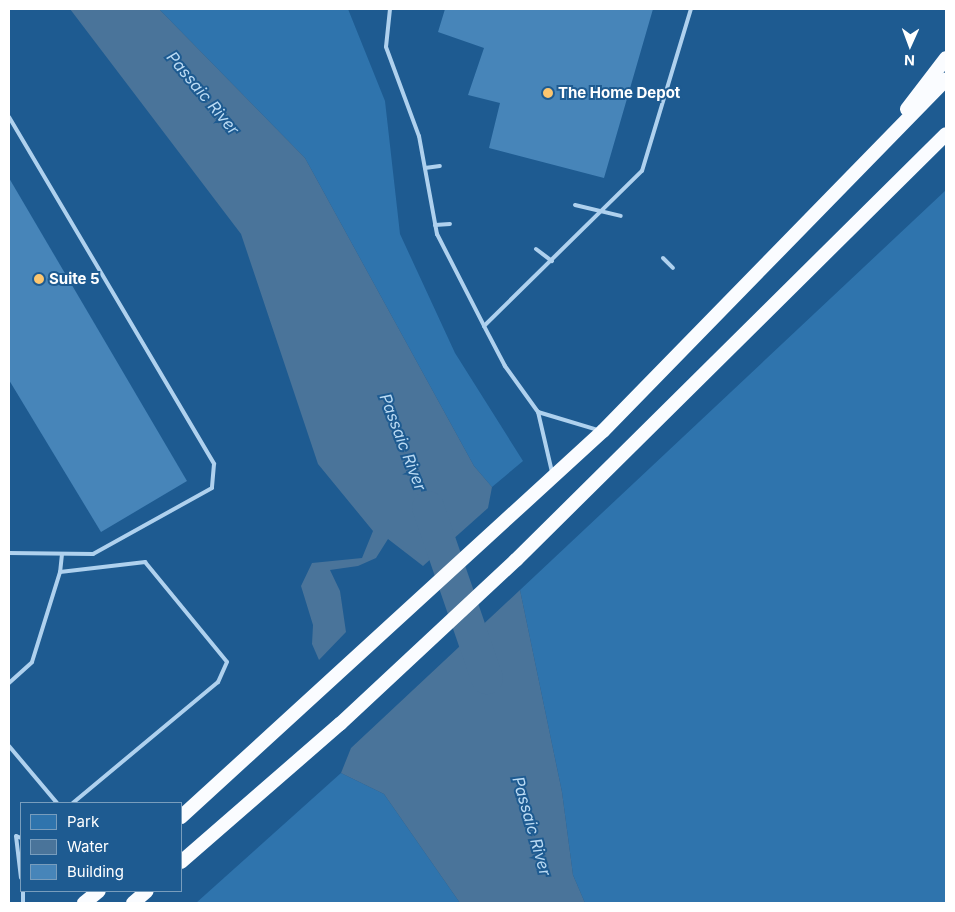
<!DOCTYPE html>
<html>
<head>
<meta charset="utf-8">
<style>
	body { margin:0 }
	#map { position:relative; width:955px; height:912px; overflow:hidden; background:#1e5b91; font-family:Inter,sans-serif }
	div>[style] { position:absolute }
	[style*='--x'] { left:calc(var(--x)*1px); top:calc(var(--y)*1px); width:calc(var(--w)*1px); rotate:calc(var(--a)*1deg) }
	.green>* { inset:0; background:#2f74ad }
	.water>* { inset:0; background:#4a749a }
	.river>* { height:32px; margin:-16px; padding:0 16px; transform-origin:16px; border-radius:16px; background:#4a749a }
	.building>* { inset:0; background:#4785b9 }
	.service>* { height:4px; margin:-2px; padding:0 2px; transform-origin:2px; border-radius:2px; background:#afd1ee }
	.trunk>* { height:14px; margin:-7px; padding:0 7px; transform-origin:7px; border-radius:7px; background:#fafcff }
	.dots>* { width:14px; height:14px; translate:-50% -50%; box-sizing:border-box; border:2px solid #1e5b91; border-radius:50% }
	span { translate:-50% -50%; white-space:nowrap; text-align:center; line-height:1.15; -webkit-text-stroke:4px #1e5b91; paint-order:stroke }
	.poi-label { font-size:15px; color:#fff; font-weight:700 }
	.left { translate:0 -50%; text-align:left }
	.water-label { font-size:16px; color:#bbdbf4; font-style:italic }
	.frame { position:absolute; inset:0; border:10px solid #fff; pointer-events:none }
	.legend { position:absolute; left:20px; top:802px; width:162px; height:90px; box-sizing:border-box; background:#1e5b91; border:1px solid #789dbd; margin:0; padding:6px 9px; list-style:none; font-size:15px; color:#fff }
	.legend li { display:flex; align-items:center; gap:10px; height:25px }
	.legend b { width:25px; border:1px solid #789dbd }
	.north { position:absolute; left:885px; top:20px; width:50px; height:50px; -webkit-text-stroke:4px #1e5b91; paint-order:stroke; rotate:182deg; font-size:14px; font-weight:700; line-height:20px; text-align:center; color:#fff }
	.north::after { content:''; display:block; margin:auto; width:18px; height:22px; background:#fff; clip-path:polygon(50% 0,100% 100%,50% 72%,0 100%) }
</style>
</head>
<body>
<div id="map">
	<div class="green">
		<i style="clip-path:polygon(159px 9px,348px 9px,385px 101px,400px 234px,455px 353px,523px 461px,492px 487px,474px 466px,305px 158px)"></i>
		<i style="clip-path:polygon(946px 190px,946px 903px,585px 903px,573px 875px,562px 792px,520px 590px)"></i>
		<i style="clip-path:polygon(341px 773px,384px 794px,460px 903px,196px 903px)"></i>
	</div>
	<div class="water">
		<i style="clip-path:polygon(70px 9px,159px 9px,305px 158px,474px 466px,492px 487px,488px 508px,423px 566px,388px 539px,376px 558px,358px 566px,330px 570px,340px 591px,346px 632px,319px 660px,312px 644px,313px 625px,301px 586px,312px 563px,362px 558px,373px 531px,318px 464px,241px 234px)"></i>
		<i style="clip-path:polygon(520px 590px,562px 792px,573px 875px,585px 903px,460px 903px,384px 794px,341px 773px,351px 748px)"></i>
	</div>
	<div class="river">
		<i style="--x:428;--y:507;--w:181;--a:71"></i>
	</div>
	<div class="building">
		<i style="clip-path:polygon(445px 9px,653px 9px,604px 178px,489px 148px,500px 103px,468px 95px,484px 48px,438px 32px)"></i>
		<i style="clip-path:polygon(9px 178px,187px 481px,101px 532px,9px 380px)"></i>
	</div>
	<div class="service">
		<i style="--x:390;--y:9;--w:38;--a:96"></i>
		<i style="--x:386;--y:47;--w:95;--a:69.7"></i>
		<i style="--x:419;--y:136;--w:100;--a:79.6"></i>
		<i style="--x:437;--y:234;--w:103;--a:62.9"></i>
		<i style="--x:9;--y:117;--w:403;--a:59.4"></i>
		<i style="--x:214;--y:464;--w:24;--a:95"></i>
		<i style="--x:212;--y:488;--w:136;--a:151"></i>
		<i style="--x:93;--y:554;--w:84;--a:-179.3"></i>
		<i style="--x:425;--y:168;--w:15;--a:-8"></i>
		<i style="--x:575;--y:205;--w:47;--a:13.4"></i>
		<i style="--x:435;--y:225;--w:15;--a:-4"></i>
		<i style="--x:536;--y:249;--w:20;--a:37"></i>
		<i style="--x:663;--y:258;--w:14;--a:45"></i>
		<i style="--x:538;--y:412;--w:63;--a:16.7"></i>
		<i style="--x:552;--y:472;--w:62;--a:-103.1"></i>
		<i style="--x:538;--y:412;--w:57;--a:-125.7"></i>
		<i style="--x:505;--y:366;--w:45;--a:-117.7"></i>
		<i style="--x:484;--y:326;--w:221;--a:-44.5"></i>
		<i style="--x:642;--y:171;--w:169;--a:-73.2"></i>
		<i style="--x:62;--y:554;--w:18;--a:96"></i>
		<i style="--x:60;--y:572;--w:86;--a:-6.7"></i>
		<i style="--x:145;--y:562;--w:129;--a:50.6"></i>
		<i style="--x:227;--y:662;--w:22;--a:114"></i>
		<i style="--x:218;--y:682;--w:189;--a:140.2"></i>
		<i style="--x:9;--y:683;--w:31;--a:-42"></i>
		<i style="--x:32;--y:662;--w:94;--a:-72.7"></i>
		<i style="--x:9;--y:746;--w:75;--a:49.9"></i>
		<i style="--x:21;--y:838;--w:5;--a:-158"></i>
		<i style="--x:16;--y:836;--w:42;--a:83.2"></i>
		<i style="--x:23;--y:891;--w:12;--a:90"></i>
	</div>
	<div class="trunk">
		<i style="--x:907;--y:109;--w:64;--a:-52.6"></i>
		<i style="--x:181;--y:817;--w:572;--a:-42.45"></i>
		<i style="--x:603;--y:431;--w:491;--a:-45.7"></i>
		<i style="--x:181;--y:862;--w:211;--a:-41"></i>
		<i style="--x:340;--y:724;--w:241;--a:-43"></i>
		<i style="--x:516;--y:560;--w:605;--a:-44.73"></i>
		<i style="--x:84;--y:903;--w:19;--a:-39"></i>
		<i style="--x:133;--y:903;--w:18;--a:-41"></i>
	</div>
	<div class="dots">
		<i style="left:548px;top:93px;background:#fcc66f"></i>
		<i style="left:39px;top:279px;background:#fcc66f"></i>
	</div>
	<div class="poi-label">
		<span class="left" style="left:558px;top:93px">The Home Depot</span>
		<span class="left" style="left:49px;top:279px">Suite 5</span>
	</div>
	<div class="water-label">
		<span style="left:203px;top:93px;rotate:50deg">Passaic River</span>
		<span style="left:403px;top:442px;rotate:69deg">Passaic River</span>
		<span style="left:532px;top:826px;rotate:74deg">Passaic River</span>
	</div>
	<div class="frame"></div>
	<ul class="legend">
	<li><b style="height:14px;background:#2f74ad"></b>Park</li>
	<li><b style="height:14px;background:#4a749a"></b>Water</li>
	<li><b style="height:14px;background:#4785b9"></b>Building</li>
	</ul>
	<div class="north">N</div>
</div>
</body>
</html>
